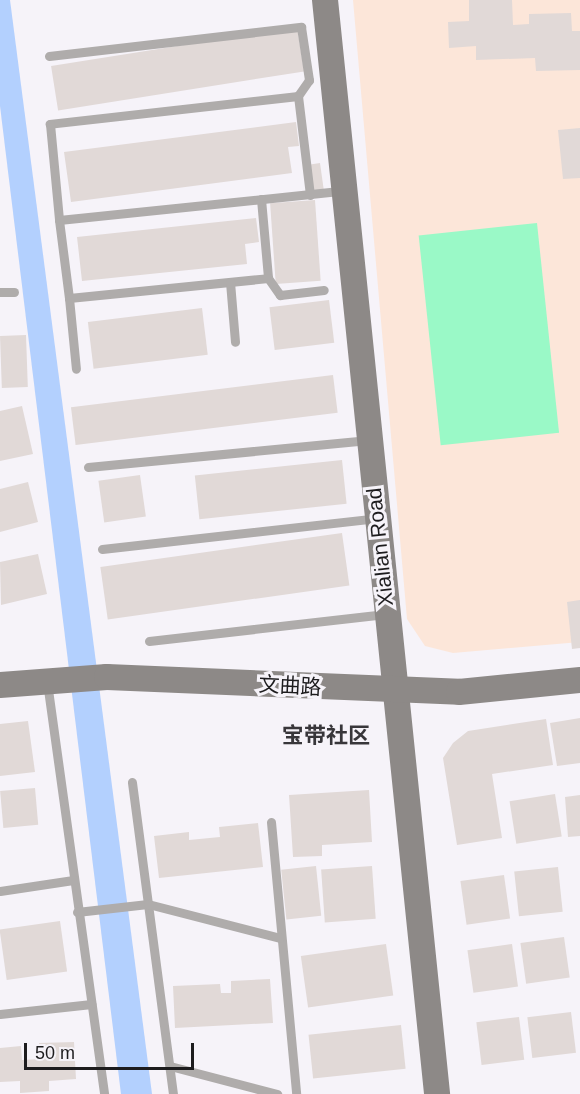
<!DOCTYPE html>
<html>
<head>
<meta charset="utf-8">
<style>
	body { margin:0 }
	#map { position:relative; width:580px; height:1094px; overflow:hidden; background:#f6f3f9; font-family:Arial,"Noto Sans SC",sans-serif }
	div>[style] { position:absolute }
	[style*='--x'] { left:calc(var(--x)*1px); top:calc(var(--y)*1px); width:calc(var(--w)*1px); rotate:calc(var(--a)*1deg) }
	.education>* { inset:0; background:#fce6d9 }
	.green>* { inset:0; background:#9af9c7; transform-origin:0 0 }
	.water>* { inset:0; background:#b3d0fe }
	.building>* { inset:0; background:#e1d9d7; transform-origin:0 0 }
	.lane>* { height:9px; margin:-4.5px; padding:0 4.5px; transform-origin:4.5px; border-radius:4.5px; background:#afacab }
	.secondary>* { height:26px; margin:-13px; padding:0 13px; transform-origin:13px; border-radius:13px; background:#8d8987 }
	span { translate:-50% -50%; white-space:nowrap; text-align:center; line-height:1.15; -webkit-text-stroke:6px #f6f3f9; paint-order:stroke }
	.street-label { font-size:21px; color:#1d1c1e }
	.neighbourhood-label { font-size:22px; color:#38363a; font-weight:700 }
	.scale { position:absolute; left:24px; top:1043px; width:170px; height:27px; box-sizing:border-box; border:3px solid #1d1c1e; border-top:0; padding-left:8px; font-size:18px; line-height:21px; white-space:nowrap; color:#1d1c1e; -webkit-text-stroke:4px #f6f3f9; paint-order:stroke }
</style>
</head>
<body>
<div id="map">
	<div class="education">
		<i style="clip-path:polygon(353px 0,580px 0,580px 642px,453px 653px,425px 646px,407px 619px)"></i>
	</div>
	<div class="green">
		<i style="left:537px;top:223px;width:211px;height:119px;rotate:84deg"></i>
	</div>
	<div class="water">
		<i style="clip-path:polygon(0 0,10px 0,152px 1094px,121px 1094px,0 106px)"></i>
	</div>
	<div class="building">
		<i style="clip-path:polygon(469px 0,512px 0,513px 25px,529px 24px,529px 14px,571px 13px,572px 31px,580px 31px,580px 70px,536px 71px,535px 58px,476px 60px,476px 46px,449px 48px,448px 22px,469px 21px)"></i>
		<i style="left:297px;top:27px;width:45px;height:249px;rotate:81deg"></i>
		<i style="clip-path:polygon(296px 122px,299px 146px,288px 147px,292px 173px,71px 202px,64px 152px)"></i>
		<i style="clip-path:polygon(580px 128px,580px 178px,563px 179px,558px 130px)"></i>
		<i style="left:320px;top:163px;width:27px;height:10px;rotate:82deg"></i>
		<i style="left:315px;top:200px;width:81px;height:45px;rotate:86deg"></i>
		<i style="clip-path:polygon(256px 218px,259px 242px,245px 244px,247px 264px,82px 281px,77px 237px)"></i>
		<i style="left:329px;top:300px;width:43px;height:60px;rotate:83deg"></i>
		<i style="left:202px;top:308px;width:47px;height:115px;rotate:83deg"></i>
		<i style="left:26px;top:335px;width:52px;height:26px;rotate:88deg"></i>
		<i style="left:333px;top:375px;width:38px;height:264px;rotate:83deg"></i>
		<i style="clip-path:polygon(22px 406px,33px 454px,0 461px,0 411px)"></i>
		<i style="left:342px;top:460px;width:44px;height:148px;rotate:84deg"></i>
		<i style="left:140px;top:475px;width:42px;height:42px;rotate:82deg"></i>
		<i style="clip-path:polygon(28px 482px,38px 522px,0 532px,0 489px)"></i>
		<i style="left:342px;top:533px;width:53px;height:244px;rotate:82deg"></i>
		<i style="clip-path:polygon(38px 554px,47px 594px,1px 605px,0 562px)"></i>
		<i style="clip-path:polygon(580px 600px,580px 648px,572px 649px,567px 602px)"></i>
		<i style="clip-path:polygon(580px 718px,580px 763px,557px 766px,550px 723px)"></i>
		<i style="clip-path:polygon(546px 719px,553px 765px,492px 774px,502px 838px,457px 845px,443px 758px,453px 743px,468px 731px)"></i>
		<i style="clip-path:polygon(28px 721px,35px 772px,0 776px,0 724px)"></i>
		<i style="left:35px;top:788px;width:37px;height:35px;rotate:85deg"></i>
		<i style="clip-path:polygon(369px 790px,372px 842px,322px 845px,322px 856px,293px 857px,289px 795px)"></i>
		<i style="left:555px;top:794px;width:43px;height:46px;rotate:81deg"></i>
		<i style="clip-path:polygon(580px 795px,580px 836px,568px 837px,565px 797px)"></i>
		<i style="clip-path:polygon(258px 823px,263px 867px,159px 878px,154px 836px,189px 832px,189px 840px,220px 837px,219px 827px)"></i>
		<i style="left:316px;top:866px;width:50px;height:35px;rotate:84deg"></i>
		<i style="left:372px;top:866px;width:53px;height:51px;rotate:86deg"></i>
		<i style="left:558px;top:867px;width:45px;height:44px;rotate:84deg"></i>
		<i style="left:504px;top:875px;width:44px;height:44px;rotate:82deg"></i>
		<i style="left:60px;top:921px;width:51px;height:61px;rotate:82deg"></i>
		<i style="left:564px;top:937px;width:41px;height:44px;rotate:82deg"></i>
		<i style="left:386px;top:944px;width:52px;height:86px;rotate:82deg"></i>
		<i style="left:512px;top:944px;width:43px;height:45px;rotate:82deg"></i>
		<i style="clip-path:polygon(270px 979px,273px 1023px,175px 1028px,173px 986px,220px 984px,221px 993px,231px 993px,231px 981px)"></i>
		<i style="left:571px;top:1012px;width:41px;height:44px;rotate:83deg"></i>
		<i style="left:519px;top:1017px;width:43px;height:43px;rotate:83deg"></i>
		<i style="left:401px;top:1025px;width:44px;height:93px;rotate:84deg"></i>
		<i style="clip-path:polygon(74px 1042px,76px 1079px,49px 1081px,49px 1091px,20px 1093px,20px 1081px,0 1082px,0 1048px,21px 1046px,22px 1060px,40px 1059px,39px 1043px)"></i>
	</div>
	<div class="lane">
		<i style="--x:49;--y:56;--w:254;--a:-6.6"></i>
		<i style="--x:301;--y:27;--w:54;--a:81.4"></i>
		<i style="--x:309;--y:80;--w:19;--a:125"></i>
		<i style="--x:310;--y:195;--w:100;--a:-96.9"></i>
		<i style="--x:298;--y:96;--w:250;--a:173.6"></i>
		<i style="--x:50;--y:124;--w:96;--a:84.6"></i>
		<i style="--x:59;--y:220;--w:284;--a:-5.9"></i>
		<i style="--x:261;--y:199;--w:79;--a:84.9"></i>
		<i style="--x:268;--y:278;--w:21;--a:55"></i>
		<i style="--x:280;--y:295;--w:44;--a:-6.5"></i>
		<i style="--x:59;--y:220;--w:79;--a:82.7"></i>
		<i style="--x:69;--y:298;--w:200;--a:-5.7"></i>
		<i style="--x:230;--y:282;--w:60;--a:85.2"></i>
		<i style="--x:0;--y:292;--w:14;--a:0"></i>
		<i style="--x:69;--y:298;--w:71;--a:84.4"></i>
		<i style="--x:88;--y:467;--w:282;--a:-5.5"></i>
		<i style="--x:102;--y:549;--w:277;--a:-6.4"></i>
		<i style="--x:149;--y:641;--w:238;--a:-6.5"></i>
		<i style="--x:47;--y:682;--w:416;--a:82.1"></i>
		<i style="--x:271;--y:822;--w:273;--a:84.7"></i>
		<i style="--x:0;--y:891;--w:74;--a:-8.6"></i>
		<i style="--x:77;--y:912;--w:71;--a:-6.4"></i>
		<i style="--x:148;--y:904;--w:123;--a:-97.5"></i>
		<i style="--x:0;--y:1014;--w:92;--a:-6.3"></i>
		<i style="--x:170;--y:1066;--w:111;--a:14.7"></i>
		<i style="--x:173;--y:1094;--w:192;--a:-97.5"></i>
		<i style="--x:148;--y:904;--w:136;--a:14.4"></i>
	</div>
	<div class="secondary">
		<i style="--x:325;--y:0;--w:1100;--a:84.15"></i>
		<i style="--x:0;--y:685;--w:107;--a:-4.3"></i>
		<i style="--x:107;--y:677;--w:352;--a:2.4"></i>
		<i style="--x:459;--y:692;--w:122;--a:-5.7"></i>
	</div>
	<div class="street-label">
		<span style="left:380px;top:547px;rotate:-96deg">Xialian Road</span>
		<span style="left:290px;top:686px;rotate:3deg">文曲路</span>
	</div>
	<div class="neighbourhood-label">
		<span style="left:326px;top:736px">宝带社区</span>
	</div>
	<div class="scale">50 m</div>
</div>
</body>
</html>
